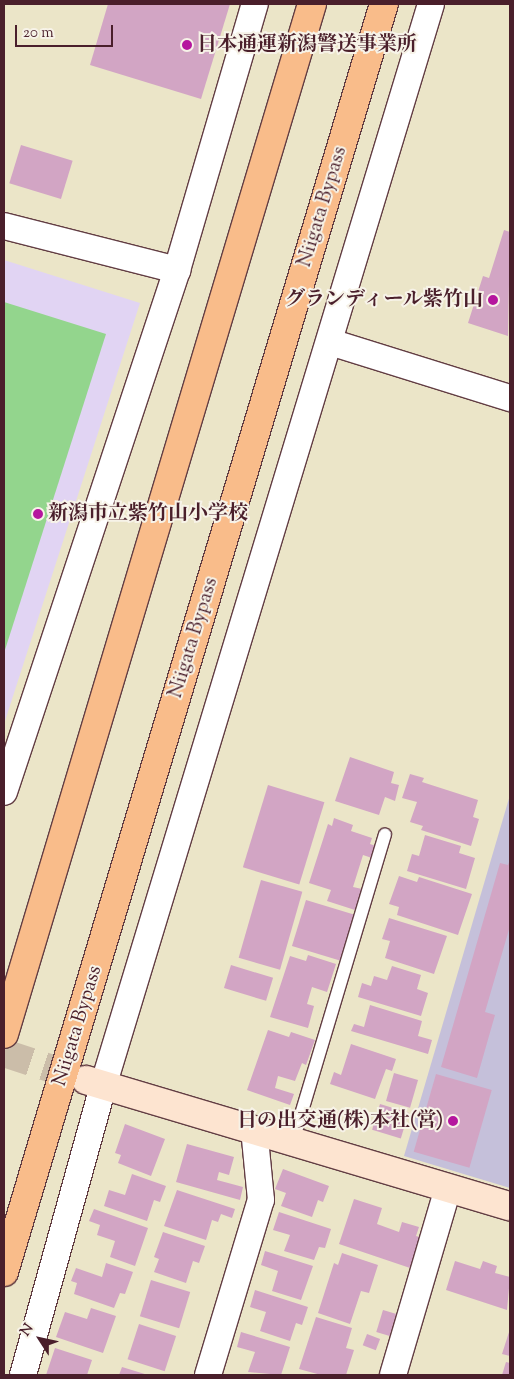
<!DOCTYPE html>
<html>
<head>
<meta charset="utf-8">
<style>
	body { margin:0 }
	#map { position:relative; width:514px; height:1379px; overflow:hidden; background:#ebe5c8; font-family:"Sorts Mill Goudy","Noto Serif JP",serif }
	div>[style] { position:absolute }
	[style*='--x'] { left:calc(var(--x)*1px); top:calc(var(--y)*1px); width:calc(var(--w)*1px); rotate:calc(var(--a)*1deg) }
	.built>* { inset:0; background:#e1d4f3 }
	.industrial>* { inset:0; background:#c5c0da }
	.green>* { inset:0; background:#93d58d }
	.building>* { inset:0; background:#d2a5c4; transform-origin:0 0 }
	.secondary-tunnel>* { height:28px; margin-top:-14px; transform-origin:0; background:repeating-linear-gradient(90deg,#cbbda9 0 28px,transparent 0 42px) }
	.roads { filter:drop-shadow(1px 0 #623d43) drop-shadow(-1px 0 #623d43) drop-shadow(0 1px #623d43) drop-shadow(0 -1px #623d43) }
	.lane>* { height:12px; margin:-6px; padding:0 6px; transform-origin:6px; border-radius:6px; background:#fff }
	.street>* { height:26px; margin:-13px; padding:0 13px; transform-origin:13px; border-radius:13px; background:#fff }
	.secondary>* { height:28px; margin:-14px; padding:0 14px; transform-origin:14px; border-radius:14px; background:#fde4d0 }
	.highway>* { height:28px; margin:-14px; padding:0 14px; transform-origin:14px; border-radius:14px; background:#f9bc8a }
	.dots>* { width:14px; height:14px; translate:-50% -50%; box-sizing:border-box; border:2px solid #f7f3e8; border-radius:50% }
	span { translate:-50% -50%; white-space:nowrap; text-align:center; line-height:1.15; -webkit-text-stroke:4px #f7f3e8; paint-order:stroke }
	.poi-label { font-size:20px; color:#4a1f2b; font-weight:700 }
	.left { translate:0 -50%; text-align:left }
	.right { translate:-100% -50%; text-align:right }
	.street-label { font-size:20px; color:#4a1f2b }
	.frame { position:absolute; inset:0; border:5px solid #4a1f2b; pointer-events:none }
	.north { position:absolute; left:15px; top:1314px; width:50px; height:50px; -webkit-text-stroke:4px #f7f3e8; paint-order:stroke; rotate:305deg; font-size:14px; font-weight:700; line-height:20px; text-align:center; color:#4a1f2b }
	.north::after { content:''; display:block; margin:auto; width:18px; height:22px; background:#4a1f2b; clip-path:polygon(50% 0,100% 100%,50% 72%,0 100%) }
	.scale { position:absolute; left:15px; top:25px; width:98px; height:22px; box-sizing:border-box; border:2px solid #4a1f2b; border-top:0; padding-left:6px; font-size:15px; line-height:18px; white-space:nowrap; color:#4a1f2b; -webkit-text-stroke:4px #f7f3e8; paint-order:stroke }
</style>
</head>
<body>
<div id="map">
	<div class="built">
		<i style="clip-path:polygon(4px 260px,140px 303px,4px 724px)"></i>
	</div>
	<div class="industrial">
		<i style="clip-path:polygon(510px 795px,510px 1188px,404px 1156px)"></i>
	</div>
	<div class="green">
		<i style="clip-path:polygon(4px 302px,106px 334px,4px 653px)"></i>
	</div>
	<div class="building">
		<i style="clip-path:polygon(108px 4px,230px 4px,201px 99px,90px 65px)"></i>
		<i style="left:21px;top:145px;width:54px;height:40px;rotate:17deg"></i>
		<i style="clip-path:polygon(504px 230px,510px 232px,508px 336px,468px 323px,483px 276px,489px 278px)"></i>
		<i style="clip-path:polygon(350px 757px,394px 772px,391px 783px,399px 785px,395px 801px,385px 797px,379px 815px,335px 801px)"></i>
		<i style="clip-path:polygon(410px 774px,424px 778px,422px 782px,478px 800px,473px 817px,479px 819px,471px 846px,421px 830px,423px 826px,410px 822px,417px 802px,402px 798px)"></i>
		<i style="left:268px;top:785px;width:59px;height:86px;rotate:17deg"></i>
		<i style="clip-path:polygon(334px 818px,353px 825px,351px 831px,372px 838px,370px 844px,376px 846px,372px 858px,363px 855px,353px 887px,362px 889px,355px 910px,327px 901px,331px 890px,309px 883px,328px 824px,332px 826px)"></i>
		<i style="clip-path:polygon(425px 835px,461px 846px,459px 853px,475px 858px,466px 889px,407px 871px,412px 854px,419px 856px)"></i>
		<i style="clip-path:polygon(510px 859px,510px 926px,485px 1012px,495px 1015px,477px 1078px,441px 1067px,500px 863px,508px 865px)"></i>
		<i style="clip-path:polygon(399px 876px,417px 882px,419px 877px,472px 894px,458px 935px,397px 915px,399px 907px,389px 904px)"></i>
		<i style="left:261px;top:880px;width:43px;height:81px;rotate:16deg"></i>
		<i style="left:306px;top:900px;width:50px;height:48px;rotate:17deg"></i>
		<i style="clip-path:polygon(389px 918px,447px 936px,434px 974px,385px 958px,390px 941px,382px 939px)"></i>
		<i style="clip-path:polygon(308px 955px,336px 964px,327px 992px,312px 987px,307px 1004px,314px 1006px,308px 1028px,270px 1017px,290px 956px,306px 961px)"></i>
		<i style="left:231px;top:965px;width:44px;height:24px;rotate:17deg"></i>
		<i style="clip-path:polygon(392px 966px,421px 975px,417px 989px,428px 993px,421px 1016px,358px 997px,362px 983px,371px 986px,374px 976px,387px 980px)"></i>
		<i style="clip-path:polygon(370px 1005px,422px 1021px,418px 1036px,432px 1040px,428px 1054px,351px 1031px,354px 1024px,364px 1027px)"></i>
		<i style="clip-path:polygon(268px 1030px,289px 1037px,291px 1032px,315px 1040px,306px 1065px,302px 1063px,295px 1081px,278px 1076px,275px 1088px,294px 1094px,290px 1105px,247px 1090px)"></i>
		<i style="clip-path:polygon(351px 1044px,396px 1059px,392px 1071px,386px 1069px,375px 1099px,330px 1084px,334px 1072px,341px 1075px)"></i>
		<i style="left:394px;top:1073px;width:25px;height:29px;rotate:16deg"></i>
		<i style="left:436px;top:1074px;width:58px;height:81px;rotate:16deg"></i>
		<i style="left:380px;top:1104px;width:30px;height:27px;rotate:17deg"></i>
		<i style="clip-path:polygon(125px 1124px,165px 1139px,151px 1176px,118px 1163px,121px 1155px,115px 1153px)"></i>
		<i style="clip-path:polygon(187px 1144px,234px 1157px,229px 1175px,219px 1172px,217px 1180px,243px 1187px,240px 1200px,176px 1182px)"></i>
		<i style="clip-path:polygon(283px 1169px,329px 1186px,323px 1202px,318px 1200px,312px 1217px,281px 1206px,286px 1193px,275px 1189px)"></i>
		<i style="clip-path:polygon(132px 1174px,166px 1186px,160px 1202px,154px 1200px,147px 1221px,104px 1206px,109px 1190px,125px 1195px)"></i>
		<i style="clip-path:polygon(177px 1190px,235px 1209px,232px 1218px,221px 1214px,218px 1222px,212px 1220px,206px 1240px,164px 1226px)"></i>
		<i style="clip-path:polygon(354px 1199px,382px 1208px,377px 1224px,399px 1232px,402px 1222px,419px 1227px,416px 1236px,427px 1239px,416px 1270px,339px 1244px)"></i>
		<i style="clip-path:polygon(94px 1209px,148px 1228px,135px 1266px,110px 1257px,115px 1241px,97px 1235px,100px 1225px,89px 1221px)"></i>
		<i style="clip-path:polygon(279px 1212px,331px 1229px,325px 1248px,319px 1247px,314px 1260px,284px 1251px,290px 1235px,273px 1230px)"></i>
		<i style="clip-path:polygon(163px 1232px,205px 1246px,199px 1263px,193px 1261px,186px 1283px,154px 1272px,159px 1259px,154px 1257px)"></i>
		<i style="clip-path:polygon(265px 1251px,313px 1266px,301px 1300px,272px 1291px,278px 1271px,261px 1265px)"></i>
		<i style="clip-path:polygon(342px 1253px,378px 1265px,369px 1293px,361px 1291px,350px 1324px,318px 1313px,334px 1263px,338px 1265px)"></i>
		<i style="clip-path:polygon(455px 1261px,480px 1269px,483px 1261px,497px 1266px,495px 1273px,510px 1277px,507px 1310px,446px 1290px)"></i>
		<i style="clip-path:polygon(106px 1263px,133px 1272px,125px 1294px,120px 1293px,114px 1308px,74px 1294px,77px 1283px,71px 1281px,76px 1268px,102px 1277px)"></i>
		<i style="left:151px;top:1280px;width:41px;height:38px;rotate:17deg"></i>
		<i style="clip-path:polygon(255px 1290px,308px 1307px,302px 1325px,296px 1323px,290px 1341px,260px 1331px,266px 1312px,250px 1307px)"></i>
		<i style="clip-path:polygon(91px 1308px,116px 1316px,103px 1353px,56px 1337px,65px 1312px,87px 1319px)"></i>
		<i style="left:383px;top:1310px;width:14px;height:23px;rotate:17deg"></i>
		<i style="clip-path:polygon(316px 1317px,352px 1328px,346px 1348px,354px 1350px,346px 1375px,321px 1375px,299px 1369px)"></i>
		<i style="left:139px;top:1324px;width:39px;height:37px;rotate:18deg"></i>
		<i style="clip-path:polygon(510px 1329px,510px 1356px,502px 1354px)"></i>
		<i style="clip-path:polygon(241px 1332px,290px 1347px,281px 1375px,248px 1372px,255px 1352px,237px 1347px)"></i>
		<i style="left:367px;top:1334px;width:14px;height:12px;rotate:21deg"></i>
		<i style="clip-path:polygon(55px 1348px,92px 1360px,87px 1375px,46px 1375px)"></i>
		<i style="clip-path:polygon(506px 1362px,510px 1363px,510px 1375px,502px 1375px)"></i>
		<i style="clip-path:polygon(122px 1367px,148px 1375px,119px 1375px)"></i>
	</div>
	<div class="secondary-tunnel">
		<i style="--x:4;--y:1053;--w:86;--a:18.2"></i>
	</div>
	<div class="roads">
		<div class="lane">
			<i style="--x:293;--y:1141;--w:320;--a:-73.3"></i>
		</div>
		<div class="street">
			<i style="--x:4;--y:226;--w:179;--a:14.3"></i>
			<i style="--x:330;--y:342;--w:189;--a:17.3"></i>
			<i style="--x:4;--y:792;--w:550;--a:-71.66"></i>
			<i style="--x:177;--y:270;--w:277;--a:-73.7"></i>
			<i style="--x:23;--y:1375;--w:303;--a:-74.5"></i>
			<i style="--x:104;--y:1083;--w:1127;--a:-73.14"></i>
			<i style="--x:208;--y:1375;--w:183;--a:-73.2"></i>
			<i style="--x:261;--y:1200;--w:71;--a:-95.6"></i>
			<i style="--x:393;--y:1375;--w:195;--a:-73.6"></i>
		</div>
		<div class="secondary">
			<i style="--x:86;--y:1080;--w:442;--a:16.6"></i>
		</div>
		<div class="highway">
			<i style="--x:4;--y:1034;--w:1075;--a:-73.35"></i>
			<i style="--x:4;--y:1272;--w:1324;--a:-73.32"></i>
		</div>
	</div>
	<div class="dots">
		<i style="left:187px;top:45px;background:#b5179e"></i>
		<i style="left:493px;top:300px;background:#b5179e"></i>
		<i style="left:38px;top:514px;background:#b5179e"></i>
		<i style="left:453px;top:1121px;background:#b5179e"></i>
	</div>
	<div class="poi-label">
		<span class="left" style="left:197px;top:45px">日本通運新潟警送事業所</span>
		<span class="right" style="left:483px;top:300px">グランディール紫竹山</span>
		<span class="left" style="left:48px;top:514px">新潟市立紫竹山小学校</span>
		<span class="right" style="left:443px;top:1121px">日の出交通(株)本社(営)</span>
	</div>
	<div class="street-label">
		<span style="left:323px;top:207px;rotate:-73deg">Niigata Bypass</span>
		<span style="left:194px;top:638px;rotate:-73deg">Niigata Bypass</span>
		<span style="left:78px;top:1026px;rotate:-73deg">Niigata Bypass</span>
	</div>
	<div class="frame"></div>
	<div class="north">N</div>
	<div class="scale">20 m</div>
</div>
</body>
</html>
